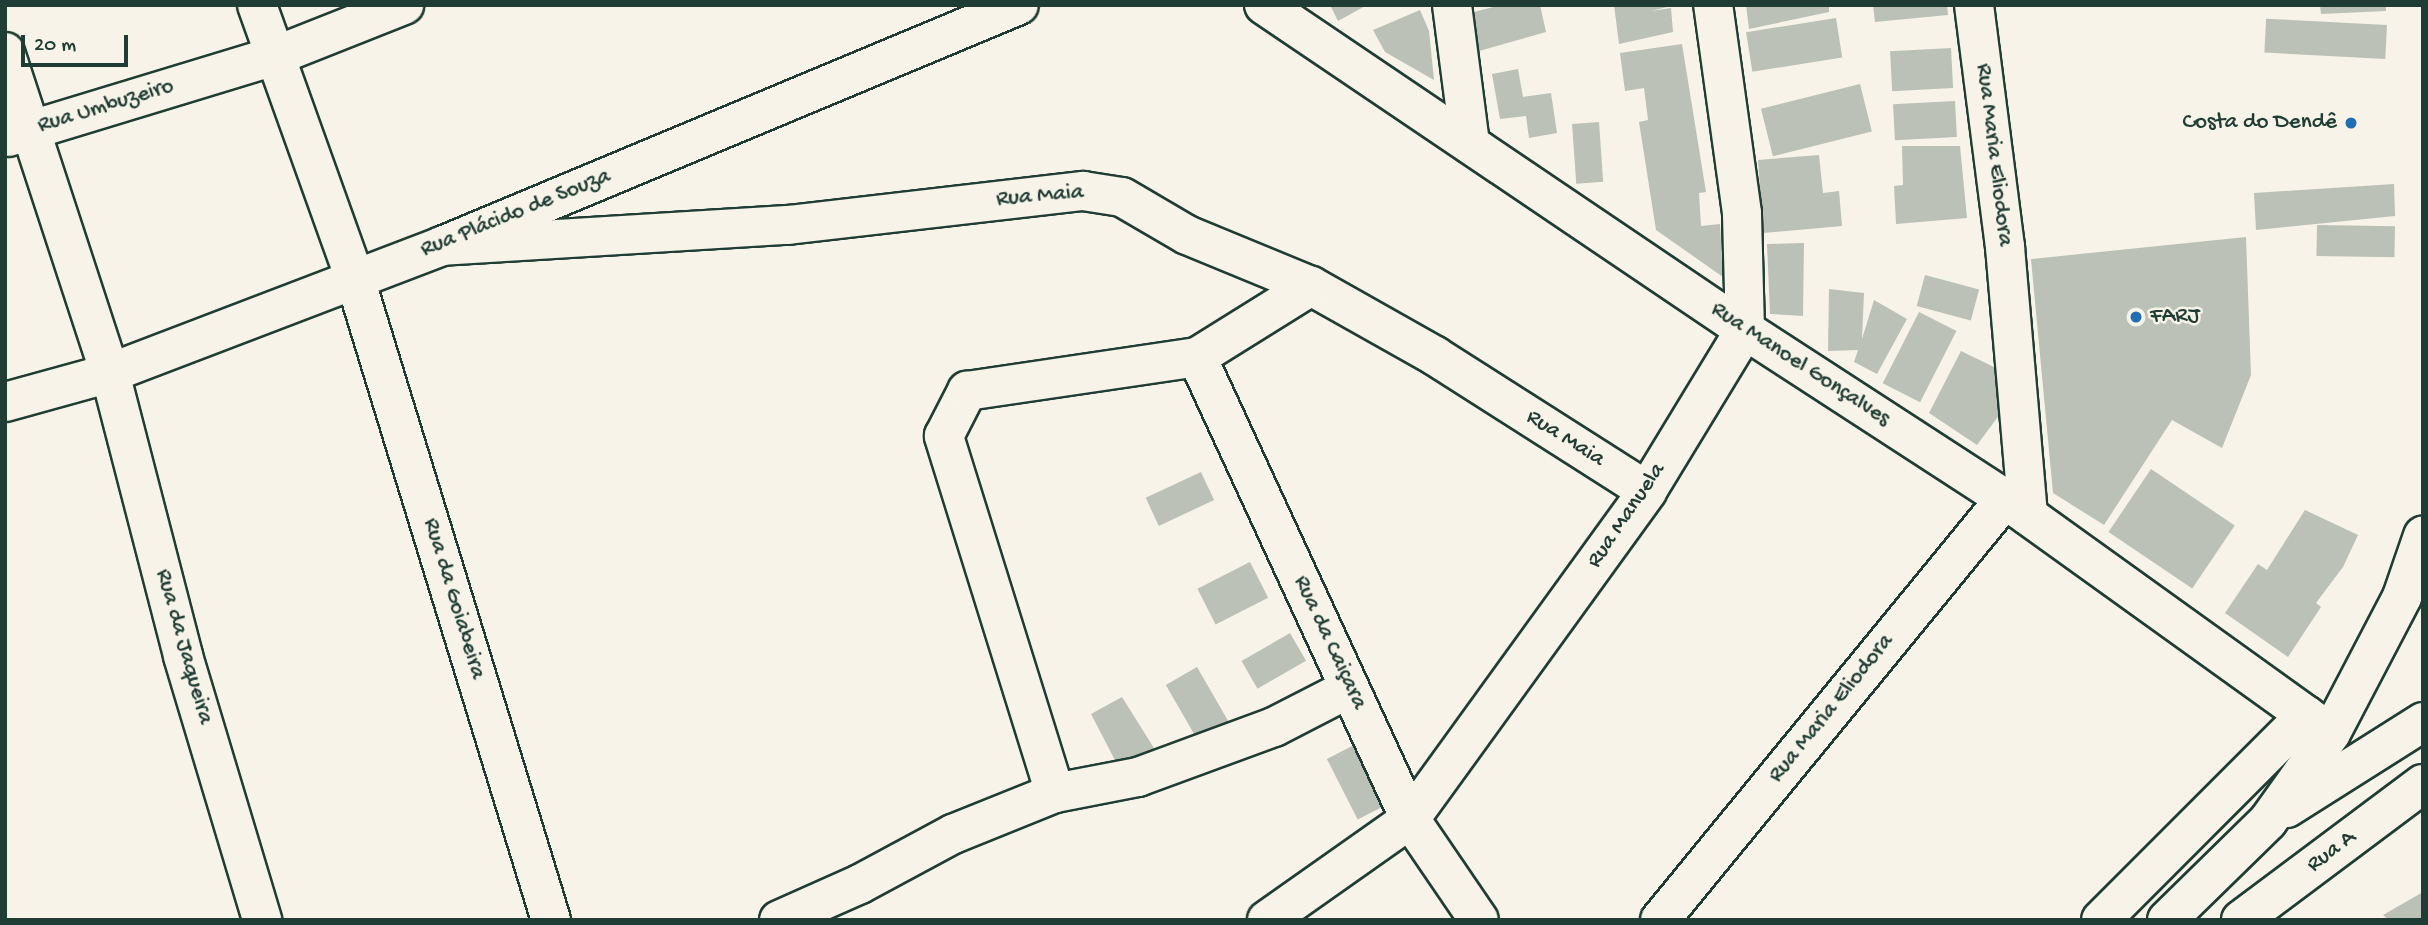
<!DOCTYPE html>
<html>
<head>
<meta charset="utf-8">
<style>
	body { margin:0 }
	#map { position:relative; width:2428px; height:925px; overflow:hidden; background:#f7f3e8; font-family:"Gochi Hand",sans-serif }
	div>[style] { position:absolute }
	[style*='--x'] { left:calc(var(--x)*1px); top:calc(var(--y)*1px); width:calc(var(--w)*1px); rotate:calc(var(--a)*1deg) }
	.building>* { inset:0; background:#bbc1b6; transform-origin:0 0 }
	.roads { filter:drop-shadow(2px 0 #1f3d34) drop-shadow(-2px 0 #1f3d34) drop-shadow(0 2px #1f3d34) drop-shadow(0 -2px #1f3d34) }
	.minor>* { height:38px; margin:-19px; padding:0 19px; transform-origin:19px; border-radius:19px; background:#f7f3e8 }
	.primary>* { height:38px; margin:-19px; padding:0 19px; transform-origin:19px; border-radius:19px; background:#f7f3e8 }
	.dots>* { width:19px; height:19px; translate:-50% -50%; box-sizing:border-box; border:4px solid #f7f3e8; border-radius:50% }
	span { translate:-50% -50%; white-space:nowrap; text-align:center; line-height:1.15; -webkit-text-stroke:5px #f7f3e8; paint-order:stroke }
	.street-label { font-size:23px; color:#1f3d34 }
	.poi-label { font-size:23px; color:#1f3d34 }
	.right { translate:-100% -50%; text-align:right }
	.left { translate:0 -50%; text-align:left }
	.frame { position:absolute; inset:0; border:7px solid #1f3d34; pointer-events:none }
	.scale { position:absolute; left:21px; top:35px; width:107px; height:32px; box-sizing:border-box; border:4px solid #1f3d34; border-top:0; padding-left:9px; font-size:21px; line-height:24px; white-space:nowrap; color:#1f3d34; -webkit-text-stroke:5px #f7f3e8; paint-order:stroke }
</style>
</head>
<body>
<div id="map">
	<div class="building">
		<i style="clip-path:polygon(1330px 5px,1367px 5px,1338px 21px)"></i>
		<i style="clip-path:polygon(1501px 5px,1540px 5px,1546px 32px,1479px 51px,1474px 12px)"></i>
		<i style="clip-path:polygon(1614px 5px,1675px 5px,1651px 11px,1671px 8px,1673px 32px,1619px 44px)"></i>
		<i style="clip-path:polygon(1746px 5px,1829px 5px,1829px 12px,1749px 29px)"></i>
		<i style="clip-path:polygon(1873px 5px,1947px 5px,1948px 15px,1875px 22px)"></i>
		<i style="clip-path:polygon(2320px 5px,2386px 5px,2386px 11px,2321px 14px)"></i>
		<i style="clip-path:polygon(1420px 10px,1429px 31px,1434px 80px,1385px 52px,1373px 30px)"></i>
		<i style="left:1836px;top:18px;width:40px;height:91px;rotate:81deg"></i>
		<i style="left:2387px;top:25px;width:34px;height:121px;rotate:93deg"></i>
		<i style="clip-path:polygon(1682px 44px,1706px 192px,1699px 193px,1701px 226px,1720px 224px,1723px 277px,1656px 230px,1639px 122px,1648px 120px,1644px 88px,1625px 91px,1620px 53px)"></i>
		<i style="left:1951px;top:48px;width:40px;height:61px;rotate:87deg"></i>
		<i style="clip-path:polygon(1518px 69px,1523px 97px,1551px 93px,1557px 133px,1529px 138px,1526px 116px,1500px 119px,1492px 74px)"></i>
		<i style="left:1860px;top:84px;width:49px;height:102px;rotate:76deg"></i>
		<i style="left:1955px;top:101px;width:36px;height:62px;rotate:87deg"></i>
		<i style="left:1599px;top:122px;width:60px;height:27px;rotate:86deg"></i>
		<i style="clip-path:polygon(1902px 146px,1960px 146px,1967px 218px,1896px 224px,1894px 186px,1903px 185px)"></i>
		<i style="clip-path:polygon(1819px 155px,1823px 193px,1839px 191px,1842px 226px,1763px 233px,1758px 160px)"></i>
		<i style="clip-path:polygon(2394px 184px,2395px 216px,2256px 230px,2254px 193px)"></i>
		<i style="left:2317px;top:225px;width:78px;height:31px;rotate:1deg"></i>
		<i style="clip-path:polygon(2246px 237px,2251px 375px,2222px 448px,2172px 420px,2104px 525px,2053px 493px,2031px 259px)"></i>
		<i style="clip-path:polygon(1804px 243px,1803px 316px,1770px 314px,1767px 244px)"></i>
		<i style="left:1925px;top:275px;width:56px;height:32px;rotate:15deg"></i>
		<i style="clip-path:polygon(1829px 289px,1864px 293px,1862px 339px,1874px 300px,1907px 319px,1877px 374px,1854px 362px,1858px 350px,1828px 351px)"></i>
		<i style="left:1919px;top:312px;width:42px;height:80px;rotate:27deg"></i>
		<i style="clip-path:polygon(1961px 351px,1994px 367px,2000px 414px,1977px 445px,1929px 413px)"></i>
		<i style="left:2151px;top:469px;width:101px;height:76px;rotate:34deg"></i>
		<i style="left:1201px;top:472px;width:31px;height:61px;rotate:65deg"></i>
		<i style="clip-path:polygon(2305px 510px,2358px 535px,2343px 567px,2316px 603px,2321px 607px,2288px 657px,2225px 613px,2258px 564px,2267px 570px)"></i>
		<i style="left:1250px;top:562px;width:40px;height:59px;rotate:63deg"></i>
		<i style="left:1290px;top:633px;width:32px;height:56px;rotate:60deg"></i>
		<i style="left:1197px;top:667px;width:67px;height:36px;rotate:60deg"></i>
		<i style="clip-path:polygon(1122px 697px,1157px 753px,1119px 768px,1091px 714px)"></i>
		<i style="left:1358px;top:743px;width:68px;height:35px;rotate:63deg"></i>
		<i style="clip-path:polygon(2423px 892px,2423px 920px,2389px 920px,2383px 915px)"></i>
	</div>
	<div class="roads">
		<div class="minor">
			<i style="--x:257;--y:5;--w:291;--a:70.3"></i>
			<i style="--x:355;--y:279;--w:670;--a:73"></i>
			<i style="--x:1264;--y:5;--w:581;--a:34.05"></i>
			<i style="--x:1745;--y:330;--w:310;--a:33"></i>
			<i style="--x:2005;--y:499;--w:401;--a:35.7"></i>
			<i style="--x:1452;--y:5;--w:140;--a:82.6"></i>
			<i style="--x:1974;--y:5;--w:244;--a:82.7"></i>
			<i style="--x:2005;--y:247;--w:269;--a:85.1"></i>
			<i style="--x:5;--y:52;--w:338;--a:71.9"></i>
			<i style="--x:110;--y:373;--w:292;--a:75.5"></i>
			<i style="--x:183;--y:656;--w:276;--a:73.3"></i>
			<i style="--x:8;--y:137;--w:279;--a:-16.9"></i>
			<i style="--x:275;--y:56;--w:139;--a:-21.6"></i>
			<i style="--x:442;--y:246;--w:347;--a:-3.5"></i>
			<i style="--x:788;--y:225;--w:297;--a:-6.6"></i>
			<i style="--x:1083;--y:191;--w:39;--a:9"></i>
			<i style="--x:1122;--y:197;--w:75;--a:30.3"></i>
			<i style="--x:1187;--y:235;--w:134;--a:22.4"></i>
			<i style="--x:1311;--y:286;--w:142;--a:29.4"></i>
			<i style="--x:1435;--y:356;--w:251;--a:32.5"></i>
			<i style="--x:1197;--y:357;--w:509;--a:65.25"></i>
			<i style="--x:1410;--y:819;--w:122;--a:55.7"></i>
			<i style="--x:5;--y:402;--w:109;--a:-15.4"></i>
			<i style="--x:110;--y:373;--w:355;--a:-20.9"></i>
			<i style="--x:442;--y:246;--w:625;--a:-22.67"></i>
			<i style="--x:1055;--y:793;--w:374;--a:-107.3"></i>
			<i style="--x:944;--y:436;--w:51;--a:-62.9"></i>
			<i style="--x:967;--y:391;--w:232;--a:-8.4"></i>
			<i style="--x:1197;--y:357;--w:134;--a:-31.9"></i>
			<i style="--x:779;--y:920;--w:89;--a:-24"></i>
			<i style="--x:860;--y:884;--w:106;--a:-28.3"></i>
			<i style="--x:953;--y:834;--w:110;--a:-21.9"></i>
			<i style="--x:1055;--y:793;--w:85;--a:-10.9"></i>
			<i style="--x:1138;--y:777;--w:145;--a:-20.2"></i>
			<i style="--x:1274;--y:727;--w:85;--a:-27.2"></i>
			<i style="--x:1267;--y:920;--w:175;--a:-35.2"></i>
			<i style="--x:1410;--y:819;--w:405;--a:-54.1"></i>
			<i style="--x:1647;--y:491;--w:188;--a:-58.7"></i>
			<i style="--x:1745;--y:330;--w:117;--a:-91.5"></i>
			<i style="--x:1742;--y:213;--w:210;--a:-97.9"></i>
			<i style="--x:1660;--y:920;--w:544;--a:-50.67"></i>
			<i style="--x:2101;--y:920;--w:290;--a:-45"></i>
			<i style="--x:2241;--y:920;--w:227;--a:-36.8"></i>
		</div>
		<div class="primary">
			<i style="--x:2287;--y:808;--w:161;--a:-32.3"></i>
			<i style="--x:2167;--y:920;--w:141;--a:-44.4"></i>
			<i style="--x:2268;--y:821;--w:108;--a:-54.4"></i>
			<i style="--x:2331;--y:733;--w:153;--a:-62.4"></i>
			<i style="--x:2402;--y:597;--w:65;--a:-71"></i>
		</div>
	</div>
	<div class="dots">
		<i style="left:2351px;top:123px;background:#1f6fb2"></i>
		<i style="left:2136px;top:317px;background:#1f6fb2"></i>
	</div>
	<div class="street-label">
		<span style="left:106px;top:107px;rotate:-17deg">Rua Umbuzeiro</span>
		<span style="left:1993px;top:155px;rotate:83deg">Rua Maria Eliodora</span>
		<span style="left:1040px;top:197px;rotate:-5deg">Rua Maia</span>
		<span style="left:516px;top:214px;rotate:-22deg">Rua Plácido de Souza</span>
		<span style="left:1800px;top:365px;rotate:33deg">Rua Manoel Gonçalves</span>
		<span style="left:1565px;top:439px;rotate:32deg">Rua Maia</span>
		<span style="left:1627px;top:516px;rotate:-56deg">Rua Manuela</span>
		<span style="left:453px;top:599px;rotate:73deg">Rua da Goiabeira</span>
		<span style="left:1329px;top:643px;rotate:65deg">Rua da Caiçara</span>
		<span style="left:183px;top:647px;rotate:74deg">Rua da Jaqueira</span>
		<span style="left:1832px;top:709px;rotate:-51deg">Rua Maria Eliodora</span>
		<span style="left:2332px;top:852px;rotate:-37deg">Rua A</span>
	</div>
	<div class="poi-label">
		<span class="right" style="left:2337px;top:123px">Costa do Dendê</span>
		<span class="left" style="left:2150px;top:317px">FARJ</span>
	</div>
	<div class="frame"></div>
	<div class="scale">20 m</div>
</div>
</body>
</html>
